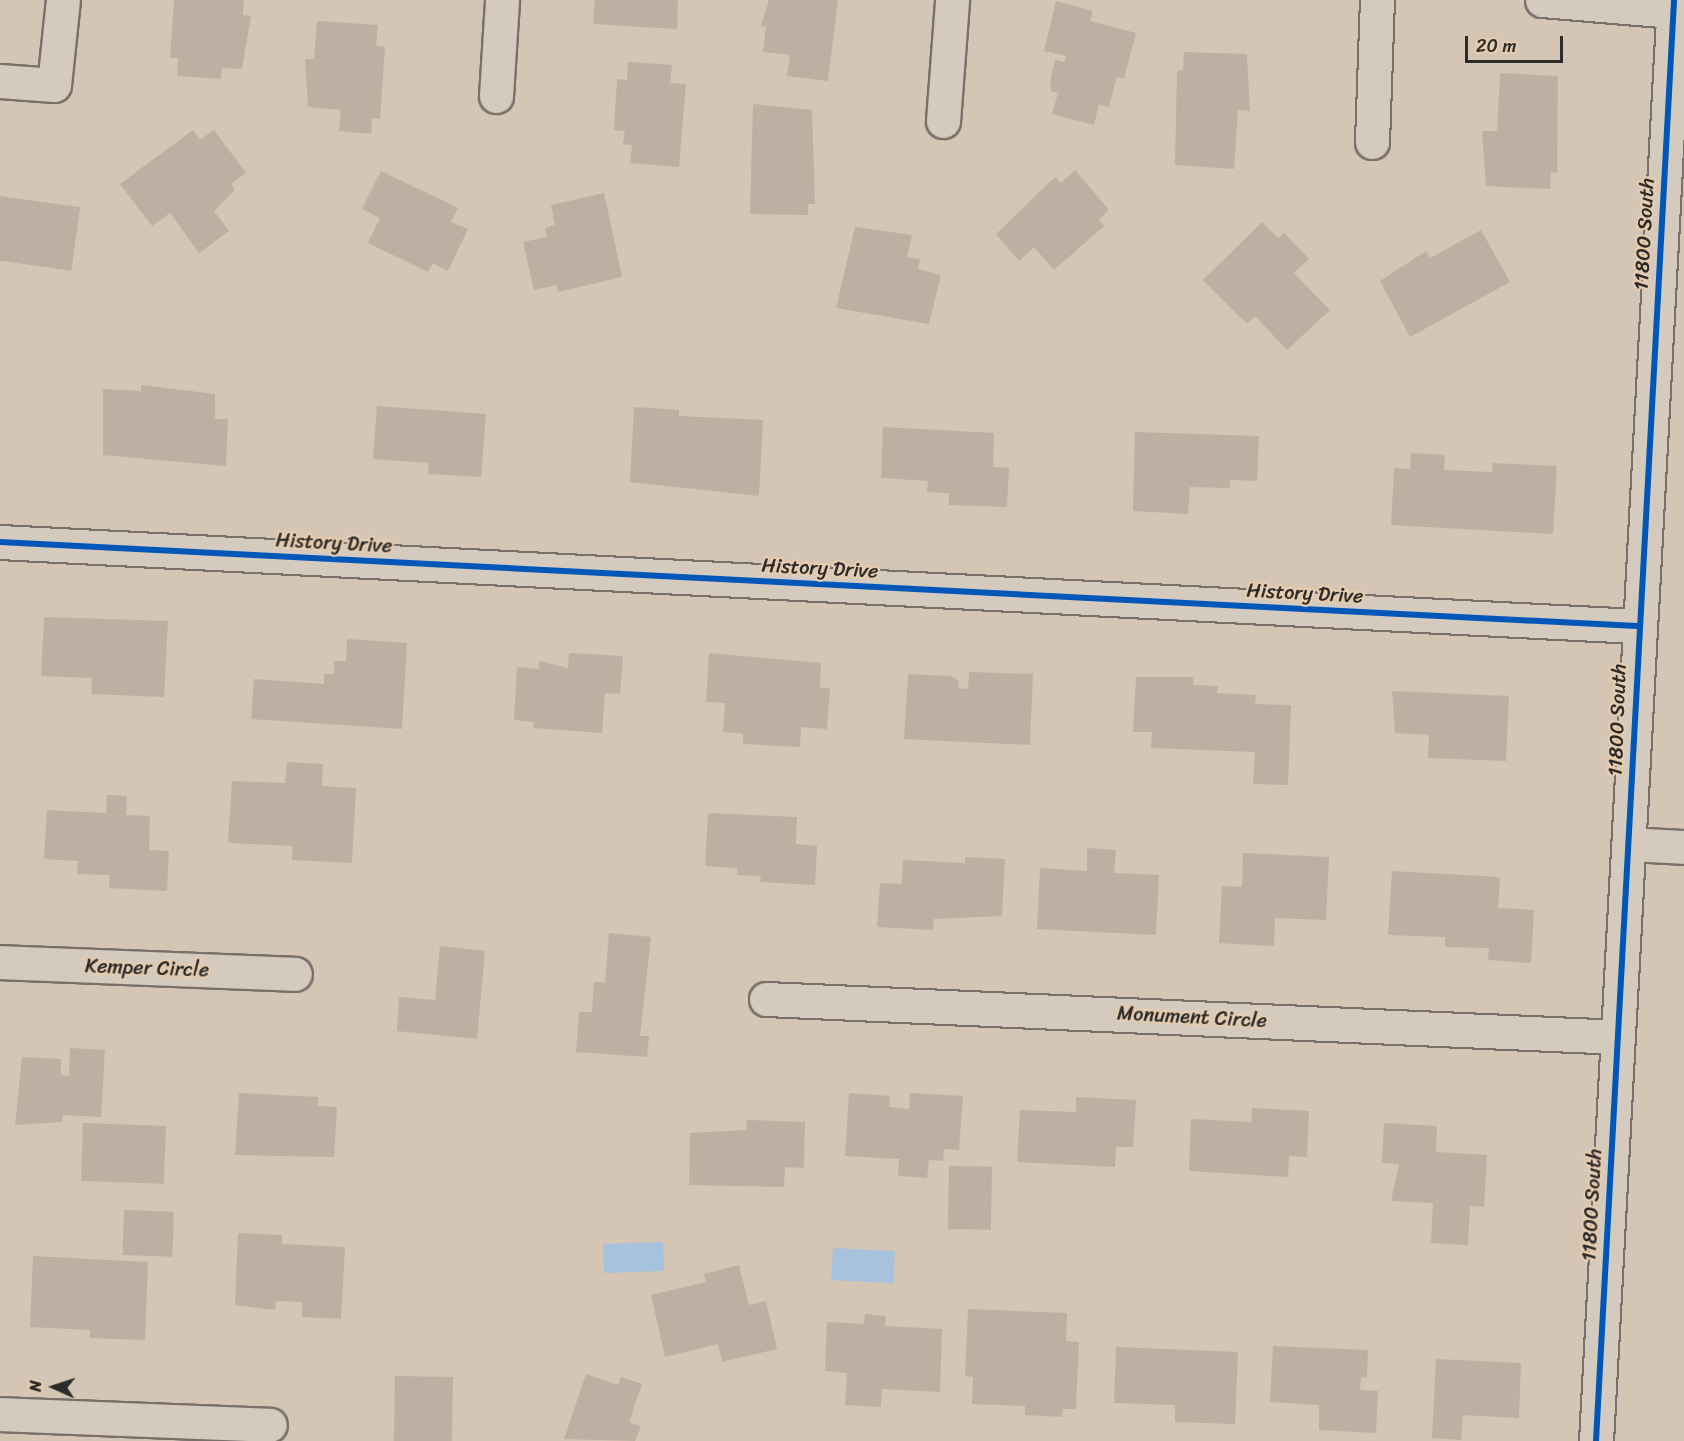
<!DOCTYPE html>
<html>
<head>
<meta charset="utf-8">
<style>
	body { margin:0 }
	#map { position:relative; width:1684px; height:1441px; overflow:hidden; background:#d5c5b4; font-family:Sriracha,sans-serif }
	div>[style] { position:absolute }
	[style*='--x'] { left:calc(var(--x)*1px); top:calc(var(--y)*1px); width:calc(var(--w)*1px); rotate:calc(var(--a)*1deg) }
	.water>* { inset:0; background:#a6c2dc; transform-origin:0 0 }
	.building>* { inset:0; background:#bfafa3; transform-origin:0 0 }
	.roads { filter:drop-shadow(2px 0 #787069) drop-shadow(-2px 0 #787069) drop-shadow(0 2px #787069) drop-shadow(0 -2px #787069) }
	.minor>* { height:33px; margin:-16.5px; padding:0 16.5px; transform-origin:16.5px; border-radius:16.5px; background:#d4cabe }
	.secondary>* { height:33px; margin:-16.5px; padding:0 16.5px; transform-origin:16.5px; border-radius:16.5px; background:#d4cabe }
	.cycleway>* { height:6px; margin:-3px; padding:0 3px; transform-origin:3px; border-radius:3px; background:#0057b8 }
	span { translate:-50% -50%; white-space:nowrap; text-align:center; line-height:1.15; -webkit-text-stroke:4.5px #e6ccae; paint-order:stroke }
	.street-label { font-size:20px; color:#2b2b2b }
	.north { position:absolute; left:24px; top:1357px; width:60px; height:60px; -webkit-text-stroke:4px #e6ccae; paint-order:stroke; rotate:273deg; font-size:16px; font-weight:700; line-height:24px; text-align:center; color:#2b2b2b }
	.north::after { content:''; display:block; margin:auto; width:21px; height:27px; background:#2b2b2b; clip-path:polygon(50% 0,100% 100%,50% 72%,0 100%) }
	.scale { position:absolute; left:1465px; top:36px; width:98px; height:27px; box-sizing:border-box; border:3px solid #2b2b2b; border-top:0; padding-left:8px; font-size:18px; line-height:21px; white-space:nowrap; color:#2b2b2b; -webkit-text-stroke:4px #e6ccae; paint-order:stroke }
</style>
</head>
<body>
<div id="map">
	<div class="water">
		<i style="left:663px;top:1242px;width:29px;height:60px;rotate:88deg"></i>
		<i style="left:833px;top:1248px;width:62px;height:32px;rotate:3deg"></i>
	</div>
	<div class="building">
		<i style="clip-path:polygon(174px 0,244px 0,243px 15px,251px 16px,242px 69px,222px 68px,221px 79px,177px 76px,178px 58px,170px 58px)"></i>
		<i style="clip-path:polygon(595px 0,678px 0,677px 29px,593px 24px)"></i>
		<i style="clip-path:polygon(769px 0,838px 0,828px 81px,787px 76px,790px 55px,763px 52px,766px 27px,761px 26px)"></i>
		<i style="clip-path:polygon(1056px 1px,1093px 11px,1090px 21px,1136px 33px,1124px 79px,1117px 77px,1109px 107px,1099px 104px,1094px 125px,1052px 114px,1058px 93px,1051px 91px,1050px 81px,1055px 60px,1064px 62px,1066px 56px,1044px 51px)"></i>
		<i style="clip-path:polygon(317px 21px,378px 25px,376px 46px,385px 47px,380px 119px,372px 118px,371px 134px,339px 131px,341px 110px,308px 107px,305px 59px,314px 59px)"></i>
		<i style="clip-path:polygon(1184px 52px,1247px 54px,1250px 111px,1238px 110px,1234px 169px,1175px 165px,1177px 71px,1183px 70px)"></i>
		<i style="clip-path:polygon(628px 62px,672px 65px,670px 83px,686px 84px,679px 167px,630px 163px,632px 145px,623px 144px,625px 131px,614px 130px,617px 79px,627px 80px)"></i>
		<i style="clip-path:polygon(1500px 73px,1558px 76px,1557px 173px,1551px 172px,1550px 189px,1486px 186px,1482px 131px,1497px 131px)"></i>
		<i style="clip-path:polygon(753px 104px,812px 110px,815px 204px,808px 204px,808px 215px,750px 214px)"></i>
		<i style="clip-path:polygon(193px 130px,200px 140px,214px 130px,246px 173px,231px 184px,235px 190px,214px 211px,229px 231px,199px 253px,170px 213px,152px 226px,120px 184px)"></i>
		<i style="clip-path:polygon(1075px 170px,1109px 210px,1099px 219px,1104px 226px,1054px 270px,1034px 247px,1019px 261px,996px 234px,1055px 177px,1061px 183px)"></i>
		<i style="clip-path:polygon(381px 171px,458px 208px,451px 222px,468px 229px,448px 271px,433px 263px,428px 272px,368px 243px,380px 218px,362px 209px)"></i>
		<i style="clip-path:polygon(604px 193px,622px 277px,558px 292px,557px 285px,534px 290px,523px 242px,547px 237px,545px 228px,555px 225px,551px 205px)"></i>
		<i style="left:0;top:196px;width:81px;height:64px;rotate:8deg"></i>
		<i style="clip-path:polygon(1262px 222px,1278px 238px,1284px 233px,1309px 259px,1294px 273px,1330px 310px,1287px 350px,1255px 316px,1247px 324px,1203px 280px)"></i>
		<i style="clip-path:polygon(855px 227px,912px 235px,907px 257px,920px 259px,918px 269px,941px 275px,929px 324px,836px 308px)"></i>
		<i style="clip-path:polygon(1481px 230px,1510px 282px,1410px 337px,1380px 281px,1426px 251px,1430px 258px)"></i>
		<i style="clip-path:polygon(141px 385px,215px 394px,215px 419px,228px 419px,226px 466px,103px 455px,103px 389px,141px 391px)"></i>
		<i style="clip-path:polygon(377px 406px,486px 414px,481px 477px,428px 474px,429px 463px,373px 459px)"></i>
		<i style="clip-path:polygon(634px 407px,679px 410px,679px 416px,763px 420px,759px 496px,630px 482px)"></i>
		<i style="clip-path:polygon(883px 427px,994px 433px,993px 467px,1009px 468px,1007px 507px,949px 505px,949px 493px,927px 492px,928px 481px,881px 478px)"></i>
		<i style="clip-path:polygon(1135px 432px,1259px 436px,1257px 481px,1230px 480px,1230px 488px,1190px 487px,1188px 514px,1133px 511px)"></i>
		<i style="clip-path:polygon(1411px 453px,1445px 455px,1444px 470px,1492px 472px,1493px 463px,1557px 466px,1553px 534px,1391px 525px,1394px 468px,1410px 469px)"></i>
		<i style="clip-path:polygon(44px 617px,168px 621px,164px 697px,91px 694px,92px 678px,41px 676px)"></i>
		<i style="clip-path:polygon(347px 639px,407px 643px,402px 729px,251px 719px,254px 679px,324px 684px,324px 674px,334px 674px,334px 661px,346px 661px)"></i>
		<i style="clip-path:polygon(569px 653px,623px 656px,620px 694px,605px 693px,602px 733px,533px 728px,534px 722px,514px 720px,517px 667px,539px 669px,539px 661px,568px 668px)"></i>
		<i style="clip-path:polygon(709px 653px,821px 663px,820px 688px,830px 688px,827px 729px,801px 727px,800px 747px,743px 744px,743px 734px,723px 732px,725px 703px,706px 702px)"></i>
		<i style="clip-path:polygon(969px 672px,1033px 674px,1030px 745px,904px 739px,908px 674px,951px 676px,959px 681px,958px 688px,968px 689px)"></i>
		<i style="clip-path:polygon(1136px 677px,1193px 677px,1193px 685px,1218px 686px,1217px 693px,1256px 695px,1255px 704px,1291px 705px,1288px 785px,1253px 784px,1255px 752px,1151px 748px,1152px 732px,1133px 732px)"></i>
		<i style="clip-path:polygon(1392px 691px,1509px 696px,1506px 761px,1428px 758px,1429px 735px,1395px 733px)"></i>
		<i style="clip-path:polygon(287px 762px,323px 764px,322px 786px,356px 788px,352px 863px,292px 860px,293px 846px,228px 843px,232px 781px,285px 783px)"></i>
		<i style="clip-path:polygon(107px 795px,127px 796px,126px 815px,150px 816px,149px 850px,169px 851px,167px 891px,109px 888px,110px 875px,77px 874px,78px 861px,44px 859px,47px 810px,106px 813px)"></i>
		<i style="clip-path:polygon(708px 813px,797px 817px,796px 844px,817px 846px,815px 885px,760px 882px,761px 876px,737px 875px,737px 868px,705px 866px)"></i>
		<i style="clip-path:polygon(1087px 848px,1116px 850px,1114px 873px,1159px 875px,1156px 935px,1037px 929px,1040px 868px,1087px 871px)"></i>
		<i style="clip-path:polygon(1243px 853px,1329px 857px,1326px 920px,1275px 918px,1274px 946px,1219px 943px,1222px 886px,1242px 887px)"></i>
		<i style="clip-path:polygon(965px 857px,1005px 859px,1002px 916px,934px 919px,933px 930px,877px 927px,880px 883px,902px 884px,903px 860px,965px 863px)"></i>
		<i style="clip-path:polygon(1392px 871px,1500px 877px,1498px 908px,1534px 910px,1531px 963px,1488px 960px,1489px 948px,1445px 947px,1445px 937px,1388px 935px)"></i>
		<i style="clip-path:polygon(609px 933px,651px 937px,640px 1036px,649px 1036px,647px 1057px,576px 1052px,579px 1012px,592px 1012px,594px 982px,605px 983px)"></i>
		<i style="clip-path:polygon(440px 946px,485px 951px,477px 1039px,397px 1031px,399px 997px,435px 1000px)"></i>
		<i style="clip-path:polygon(70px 1048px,105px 1050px,101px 1117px,63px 1115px,62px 1122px,15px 1125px,22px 1057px,61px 1059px,61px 1075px,69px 1076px)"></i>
		<i style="clip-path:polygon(239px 1093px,318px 1097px,318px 1106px,337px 1107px,334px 1157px,235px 1155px)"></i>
		<i style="clip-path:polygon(849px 1093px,890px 1096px,889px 1107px,909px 1109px,910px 1093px,963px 1096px,959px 1150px,944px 1149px,943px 1161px,929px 1160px,927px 1178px,898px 1176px,899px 1159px,845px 1156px)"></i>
		<i style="clip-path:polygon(1076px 1097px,1136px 1100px,1133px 1147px,1116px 1147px,1115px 1167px,1017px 1162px,1020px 1110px,1076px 1112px)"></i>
		<i style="clip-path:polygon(1252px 1108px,1309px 1111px,1307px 1157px,1289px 1156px,1288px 1177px,1189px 1171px,1191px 1119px,1251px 1122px)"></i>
		<i style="clip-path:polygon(747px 1120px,805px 1122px,804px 1168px,785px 1167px,784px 1187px,689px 1185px,690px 1133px,746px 1130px)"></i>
		<i style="left:83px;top:1123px;width:83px;height:58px;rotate:2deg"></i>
		<i style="clip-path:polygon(1384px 1123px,1437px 1126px,1436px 1152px,1487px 1155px,1484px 1207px,1470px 1206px,1468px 1245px,1431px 1243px,1433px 1203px,1391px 1201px,1399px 1164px,1382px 1163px)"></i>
		<i style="left:949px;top:1166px;width:43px;height:63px;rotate:1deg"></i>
		<i style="left:124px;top:1210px;width:50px;height:45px;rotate:2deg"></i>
		<i style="clip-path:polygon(238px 1233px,282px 1235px,282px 1244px,345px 1247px,341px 1319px,302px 1317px,302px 1302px,276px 1301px,275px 1310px,235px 1305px)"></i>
		<i style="clip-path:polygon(33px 1256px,148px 1262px,145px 1340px,90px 1338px,90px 1330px,30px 1327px)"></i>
		<i style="clip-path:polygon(739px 1265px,749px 1305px,766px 1301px,777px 1349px,722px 1362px,718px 1344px,665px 1357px,651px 1295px,706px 1282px,704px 1274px)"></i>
		<i style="clip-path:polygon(968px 1309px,1067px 1313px,1066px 1341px,1079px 1342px,1076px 1409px,1063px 1409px,1062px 1417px,1025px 1415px,1025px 1406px,972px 1404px,973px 1377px,965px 1376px)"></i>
		<i style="clip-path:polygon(865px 1314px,886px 1316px,885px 1326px,942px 1329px,940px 1392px,882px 1389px,881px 1407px,845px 1405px,847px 1373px,825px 1371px,827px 1322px,864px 1324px)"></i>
		<i style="clip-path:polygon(1273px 1346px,1368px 1350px,1367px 1378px,1361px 1377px,1360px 1390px,1378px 1391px,1376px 1433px,1319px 1430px,1319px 1405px,1270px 1402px)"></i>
		<i style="clip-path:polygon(1116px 1347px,1238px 1352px,1235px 1424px,1175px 1422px,1175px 1405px,1114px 1403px)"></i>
		<i style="clip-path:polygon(1436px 1359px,1521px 1363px,1519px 1418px,1463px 1415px,1461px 1440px,1432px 1438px)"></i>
		<i style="clip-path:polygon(586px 1374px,618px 1385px,621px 1377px,642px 1384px,629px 1422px,641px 1426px,635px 1441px,564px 1439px)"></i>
		<i style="left:395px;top:1376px;width:58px;height:65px;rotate:1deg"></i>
	</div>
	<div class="roads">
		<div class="minor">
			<i style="--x:1542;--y:0;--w:131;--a:4.8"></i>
			<i style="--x:0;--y:81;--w:54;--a:4.2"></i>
			<i style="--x:54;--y:85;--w:85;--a:-84"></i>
			<i style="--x:496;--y:96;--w:96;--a:-86.4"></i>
			<i style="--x:943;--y:121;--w:121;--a:-85.7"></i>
			<i style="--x:1372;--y:142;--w:142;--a:-88"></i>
			<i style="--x:0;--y:542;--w:1639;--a:2.94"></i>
			<i style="--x:1629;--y:844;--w:55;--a:3.1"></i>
			<i style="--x:0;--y:962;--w:295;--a:2.3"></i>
			<i style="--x:766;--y:999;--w:853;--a:2.55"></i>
			<i style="--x:0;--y:1414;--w:270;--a:2.3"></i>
		</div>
		<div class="secondary">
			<i style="--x:1596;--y:1441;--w:1443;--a:-86.9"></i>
		</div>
	</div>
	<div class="cycleway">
		<i style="--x:0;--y:542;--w:1639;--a:2.94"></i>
		<i style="--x:1596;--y:1441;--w:1443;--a:-86.9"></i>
	</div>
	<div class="street-label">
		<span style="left:1644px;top:234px;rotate:-87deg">11800 South</span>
		<span style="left:334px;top:543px;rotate:3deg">History Drive</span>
		<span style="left:820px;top:568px;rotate:3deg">History Drive</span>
		<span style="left:1305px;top:593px;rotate:3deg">History Drive</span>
		<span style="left:1617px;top:720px;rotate:-88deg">11800 South</span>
		<span style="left:147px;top:968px;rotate:2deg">Kemper Circle</span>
		<span style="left:1192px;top:1017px;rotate:3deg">Monument Circle</span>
		<span style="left:1592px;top:1205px;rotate:-87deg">11800 South</span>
	</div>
	<div class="north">N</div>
	<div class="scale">20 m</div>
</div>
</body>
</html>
